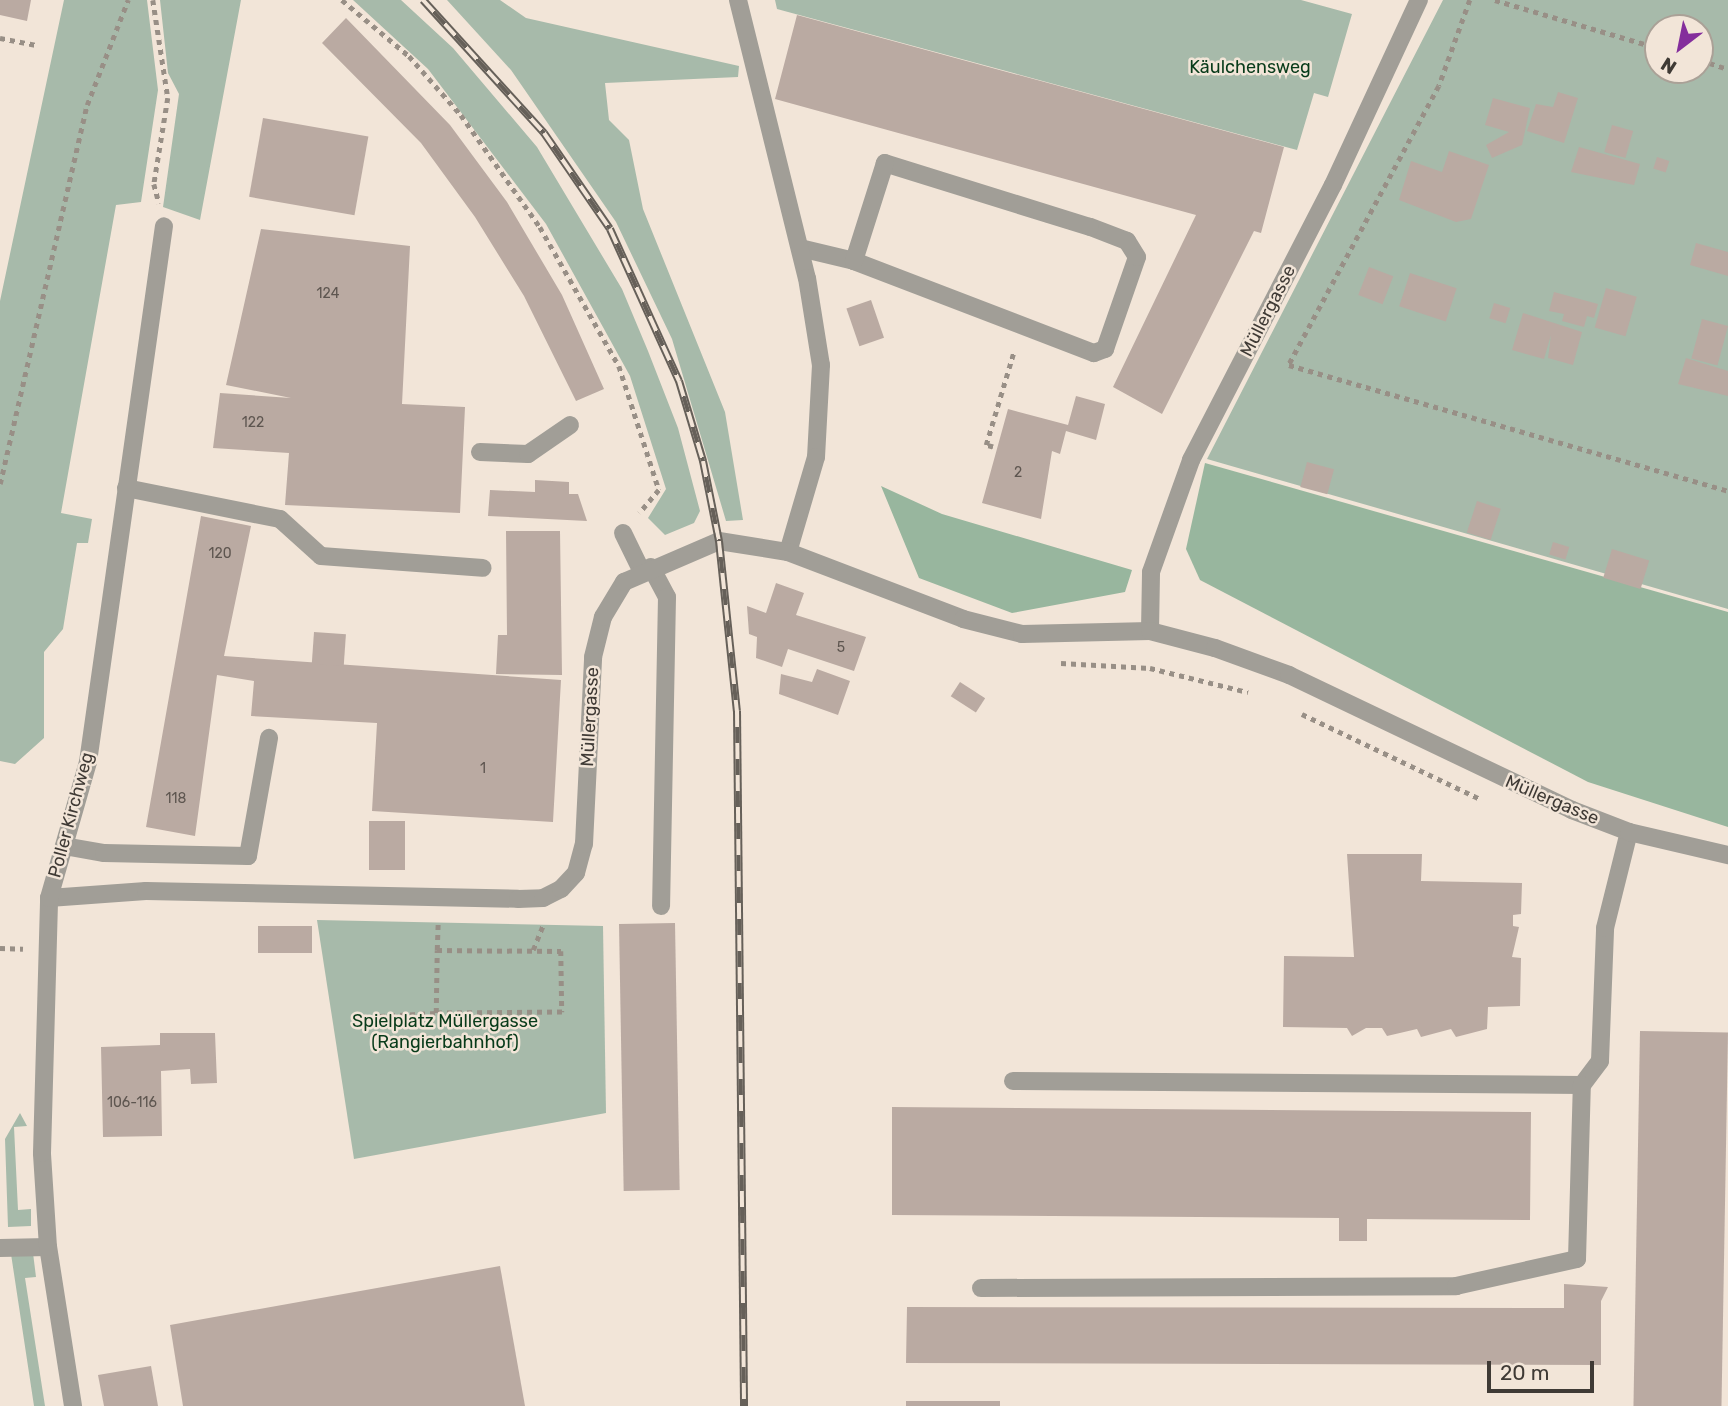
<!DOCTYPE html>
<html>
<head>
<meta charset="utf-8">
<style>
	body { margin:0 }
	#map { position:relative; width:1728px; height:1406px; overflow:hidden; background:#f2e5d8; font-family:Rubik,sans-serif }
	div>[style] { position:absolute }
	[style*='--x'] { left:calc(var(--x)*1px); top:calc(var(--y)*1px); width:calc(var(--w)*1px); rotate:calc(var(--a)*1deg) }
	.green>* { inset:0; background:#a7baaa }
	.forest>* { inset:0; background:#98b69e }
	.building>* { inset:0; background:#baaaa2; transform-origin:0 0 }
	.path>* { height:4.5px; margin-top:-2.25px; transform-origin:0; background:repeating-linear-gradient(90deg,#988f86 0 5px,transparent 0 10px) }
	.service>* { height:18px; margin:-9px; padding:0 9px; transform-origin:9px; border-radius:9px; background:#a19e97 }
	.minor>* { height:18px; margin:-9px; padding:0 9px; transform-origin:9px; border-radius:9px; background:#a19e97 }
	.rail>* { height:8px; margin-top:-4px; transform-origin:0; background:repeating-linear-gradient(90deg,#f2e5d8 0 16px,#666059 0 32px); box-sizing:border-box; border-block:2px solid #666059 }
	span { translate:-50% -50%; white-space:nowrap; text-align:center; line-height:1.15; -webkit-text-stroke:5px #f2e5d8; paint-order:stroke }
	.number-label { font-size:14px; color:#5e5650 }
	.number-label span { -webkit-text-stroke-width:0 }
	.park-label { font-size:18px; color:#083b1a }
	.street-label { font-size:18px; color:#3f3a35 }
	.north { position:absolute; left:1644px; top:14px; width:70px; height:70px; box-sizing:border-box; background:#f2e5d8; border:2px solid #aaa197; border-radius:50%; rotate:212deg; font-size:19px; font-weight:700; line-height:28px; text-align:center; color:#3f3a35 }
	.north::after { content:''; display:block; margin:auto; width:24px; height:32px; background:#842e9c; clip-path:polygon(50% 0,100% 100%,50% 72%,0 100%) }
	.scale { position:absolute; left:1487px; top:1361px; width:107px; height:32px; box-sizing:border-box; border:4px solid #3f3a35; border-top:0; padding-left:9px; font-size:21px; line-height:24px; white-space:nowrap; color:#3f3a35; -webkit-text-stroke:5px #f2e5d8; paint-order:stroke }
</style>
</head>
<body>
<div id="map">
	<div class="green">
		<i style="clip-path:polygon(64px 0,147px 0,158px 90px,141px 202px,116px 205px,61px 513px,92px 519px,88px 543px,77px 543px,63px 629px,44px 652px,44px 738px,15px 764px,0 761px,0 301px)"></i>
		<i style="clip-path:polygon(160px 0,241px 0,200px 220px,163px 207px,179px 94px,168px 73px)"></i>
		<i style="clip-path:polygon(353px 0,401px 0,453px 48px,537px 147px,622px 289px,648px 351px,678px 428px,700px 511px,694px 523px,665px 535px,648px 518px,666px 489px,630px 376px,546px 224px,428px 69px)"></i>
		<i style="clip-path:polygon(447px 0,500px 0,526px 18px,739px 66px,738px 77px,605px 83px,609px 120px,629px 140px,643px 209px,725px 412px,743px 520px,726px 521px,672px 339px,616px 222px,511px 70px)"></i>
		<i style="clip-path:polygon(775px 0,1301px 0,1352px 14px,1328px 97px,1314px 93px,1297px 150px,777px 9px)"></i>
		<i style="clip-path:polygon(evenodd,1443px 0,1728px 0,1728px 609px,1207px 459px,1443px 0,1658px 28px,1700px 28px,1700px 70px,1658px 70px,1658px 28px)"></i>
		<i style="clip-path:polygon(317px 920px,603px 926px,606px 1113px,354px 1159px)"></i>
		<i style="clip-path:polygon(20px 1113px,27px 1126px,14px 1127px,18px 1210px,31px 1209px,31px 1226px,8px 1227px,5px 1139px)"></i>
		<i style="clip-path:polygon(33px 1253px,36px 1277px,25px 1278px,45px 1406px,34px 1406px,11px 1254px)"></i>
	</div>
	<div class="forest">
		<i style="clip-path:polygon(1205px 463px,1728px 612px,1728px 827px,1588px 782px,1200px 580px,1186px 549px)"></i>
		<i style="clip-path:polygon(881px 486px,942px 514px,1132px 570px,1125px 592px,1012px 613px,919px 578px)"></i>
	</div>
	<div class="building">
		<i style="clip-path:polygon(0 0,31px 0,27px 21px,0 15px)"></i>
		<i style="clip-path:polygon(797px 15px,1284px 147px,1261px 233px,1254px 231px,1162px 414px,1113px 387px,1196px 215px,775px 99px)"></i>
		<i style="clip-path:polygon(346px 18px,450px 125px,507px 202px,562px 295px,604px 389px,576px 401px,524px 296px,475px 217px,421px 143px,322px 43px)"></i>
		<i style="clip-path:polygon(1558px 92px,1578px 98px,1564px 143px,1527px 131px,1536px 104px,1553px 107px)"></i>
		<i style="clip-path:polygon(1493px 98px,1530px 108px,1522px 145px,1492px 158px,1486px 145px,1509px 132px,1485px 125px)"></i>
		<i style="left:263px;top:118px;width:107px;height:80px;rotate:10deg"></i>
		<i style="left:1612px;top:125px;width:22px;height:28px;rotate:16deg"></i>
		<i style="clip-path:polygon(1579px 147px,1640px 164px,1634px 185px,1571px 172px)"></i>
		<i style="clip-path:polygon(1449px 151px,1489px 165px,1471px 219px,1456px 222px,1399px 200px,1411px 161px,1442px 172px)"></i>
		<i style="left:1657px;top:157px;width:13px;height:12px;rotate:18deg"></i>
		<i style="clip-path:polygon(261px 229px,410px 246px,402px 404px,465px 407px,460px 513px,285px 505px,289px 453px,213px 448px,220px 393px,291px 398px,226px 385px)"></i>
		<i style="clip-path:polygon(1696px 243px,1728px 252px,1728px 276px,1690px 265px)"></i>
		<i style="left:1369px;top:267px;width:26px;height:30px;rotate:21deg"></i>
		<i style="left:1410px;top:273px;width:49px;height:35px;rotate:18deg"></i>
		<i style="left:1606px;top:288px;width:32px;height:41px;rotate:16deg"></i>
		<i style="clip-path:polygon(1554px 292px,1598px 304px,1594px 318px,1587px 316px,1584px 327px,1562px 321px,1564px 314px,1549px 311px)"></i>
		<i style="left:871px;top:300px;width:40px;height:26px;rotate:71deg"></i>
		<i style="left:1494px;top:303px;width:17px;height:16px;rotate:17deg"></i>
		<i style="clip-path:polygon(1523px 313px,1582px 332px,1573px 365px,1548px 358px,1551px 335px,1544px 359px,1512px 350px)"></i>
		<i style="left:1702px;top:319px;width:27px;height:41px;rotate:15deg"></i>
		<i style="clip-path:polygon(1686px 358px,1728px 371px,1728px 396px,1678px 384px)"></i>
		<i style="clip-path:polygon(1076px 396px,1105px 404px,1096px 440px,1066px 431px,1060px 454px,1052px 451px,1041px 519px,982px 503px,1008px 409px,1068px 425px)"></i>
		<i style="left:1307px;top:462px;width:28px;height:26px;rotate:15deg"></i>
		<i style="clip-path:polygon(535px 480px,569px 482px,569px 494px,578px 494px,587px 521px,488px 516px,490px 490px,535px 492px)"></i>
		<i style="left:1477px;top:501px;width:25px;height:33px;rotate:18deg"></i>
		<i style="clip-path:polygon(201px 516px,251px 526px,224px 656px,561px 680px,553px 822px,372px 811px,377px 723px,251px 716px,254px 681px,217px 675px,195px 836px,146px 827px)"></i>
		<i style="clip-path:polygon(506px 531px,560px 531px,562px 675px,496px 674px,498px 635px,507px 635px)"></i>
		<i style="left:1553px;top:542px;width:17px;height:13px;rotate:17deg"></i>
		<i style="left:1612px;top:549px;width:39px;height:30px;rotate:17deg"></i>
		<i style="clip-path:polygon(776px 583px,804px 593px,796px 615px,866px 637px,854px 671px,788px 649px,782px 667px,756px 658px,757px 637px,749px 634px,747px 606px,766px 613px)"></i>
		<i style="left:314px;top:632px;width:32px;height:32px;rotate:4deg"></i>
		<i style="clip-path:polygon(817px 669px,850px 681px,838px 715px,779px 694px,781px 674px,812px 682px)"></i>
		<i style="left:960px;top:682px;width:30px;height:17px;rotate:33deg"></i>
		<i style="left:369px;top:821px;width:36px;height:49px"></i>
		<i style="clip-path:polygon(1347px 854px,1422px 854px,1421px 881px,1522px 883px,1521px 914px,1513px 915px,1513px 926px,1519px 927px,1512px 957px,1521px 958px,1520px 1006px,1488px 1007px,1487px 1029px,1456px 1037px,1451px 1029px,1421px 1037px,1417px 1029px,1387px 1036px,1382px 1028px,1366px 1028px,1352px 1036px,1347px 1028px,1283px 1027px,1284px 956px,1354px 957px)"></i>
		<i style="left:675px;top:923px;width:267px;height:56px;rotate:89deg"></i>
		<i style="left:258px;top:926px;width:54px;height:27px"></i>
		<i style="left:1640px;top:1031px;width:88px;height:375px;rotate:1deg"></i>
		<i style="clip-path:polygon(160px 1033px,215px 1033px,217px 1083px,191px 1084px,190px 1069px,161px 1071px,162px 1136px,103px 1137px,101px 1047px,160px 1045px)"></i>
		<i style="clip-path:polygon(892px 1107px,1531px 1112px,1530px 1220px,1367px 1219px,1367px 1241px,1339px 1241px,1339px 1218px,892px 1215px)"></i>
		<i style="clip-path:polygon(500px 1266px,525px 1406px,183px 1406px,170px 1325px)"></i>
		<i style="clip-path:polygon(1564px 1284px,1608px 1287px,1601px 1301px,1601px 1365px,906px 1363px,907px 1307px,1564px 1308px)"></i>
		<i style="clip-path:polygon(151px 1366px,158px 1406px,104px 1406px,98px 1375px)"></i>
		<i style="left:906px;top:1401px;width:94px;height:5px"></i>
	</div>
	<div class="path">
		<i style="--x:153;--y:0;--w:99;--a:81.3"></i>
		<i style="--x:168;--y:98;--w:87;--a:99.2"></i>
		<i style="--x:154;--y:184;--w:20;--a:75"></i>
		<i style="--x:342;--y:0;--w:87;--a:39.9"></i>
		<i style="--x:409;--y:56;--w:79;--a:48.6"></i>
		<i style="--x:461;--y:115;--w:137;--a:54.8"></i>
		<i style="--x:540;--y:227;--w:160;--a:60.4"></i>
		<i style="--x:619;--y:366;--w:130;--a:72.1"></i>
		<i style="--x:659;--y:490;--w:30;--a:130"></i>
		<i style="--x:1470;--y:0;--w:91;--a:109.8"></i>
		<i style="--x:1439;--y:86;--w:317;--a:118.3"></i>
		<i style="--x:1289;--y:365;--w:457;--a:16"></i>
		<i style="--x:1495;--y:0;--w:170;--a:16.4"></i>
		<i style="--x:0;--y:38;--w:37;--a:11"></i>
		<i style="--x:1700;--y:60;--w:29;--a:18"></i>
		<i style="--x:993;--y:447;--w:7;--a:-164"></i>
		<i style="--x:986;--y:445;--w:98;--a:-73.4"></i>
		<i style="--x:0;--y:484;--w:389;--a:-77.1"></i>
		<i style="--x:87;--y:105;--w:113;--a:-68.7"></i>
		<i style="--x:1061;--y:663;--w:89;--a:3.2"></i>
		<i style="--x:1150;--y:668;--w:101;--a:13.8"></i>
		<i style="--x:1302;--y:714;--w:197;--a:25.5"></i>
		<i style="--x:0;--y:948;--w:23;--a:2"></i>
		<i style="--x:437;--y:950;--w:124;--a:0.5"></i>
		<i style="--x:561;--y:951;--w:61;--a:89.1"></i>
		<i style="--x:562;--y:1012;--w:126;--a:179.5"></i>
		<i style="--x:436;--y:1013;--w:63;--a:-89.1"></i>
		<i style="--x:437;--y:950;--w:26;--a:-88"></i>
		<i style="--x:533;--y:950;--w:29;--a:-68"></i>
		<i style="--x:380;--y:1016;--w:56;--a:-3.1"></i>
	</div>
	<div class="service">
		<i style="--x:800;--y:248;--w:56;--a:13.5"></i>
		<i style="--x:854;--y:261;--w:257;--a:21"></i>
		<i style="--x:1094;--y:353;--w:12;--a:-20"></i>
		<i style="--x:1105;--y:349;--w:97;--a:-70.8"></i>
		<i style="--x:1137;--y:257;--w:19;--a:-122"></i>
		<i style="--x:1127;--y:241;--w:40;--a:-159"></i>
		<i style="--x:1090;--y:227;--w:215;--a:-162.7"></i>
		<i style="--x:885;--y:163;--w:103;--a:107.6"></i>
		<i style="--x:480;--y:452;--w:48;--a:2.4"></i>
		<i style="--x:528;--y:454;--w:51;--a:-34.6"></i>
		<i style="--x:126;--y:488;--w:157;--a:11.4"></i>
		<i style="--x:280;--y:519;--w:55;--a:42.1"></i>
		<i style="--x:321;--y:556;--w:162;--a:4.2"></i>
		<i style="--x:623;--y:533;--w:43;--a:64"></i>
		<i style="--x:651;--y:567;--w:34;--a:62"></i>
		<i style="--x:667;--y:597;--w:309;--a:91.1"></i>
		<i style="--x:64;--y:846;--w:41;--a:9.9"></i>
		<i style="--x:104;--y:853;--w:144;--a:1.2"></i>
		<i style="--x:248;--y:856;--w:120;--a:-79.9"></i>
		<i style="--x:1013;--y:1081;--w:569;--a:0.4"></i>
		<i style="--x:1582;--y:1085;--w:30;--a:-53"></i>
		<i style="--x:1600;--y:1061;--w:133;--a:-87.8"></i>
		<i style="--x:1605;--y:928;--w:99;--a:-76"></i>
		<i style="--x:981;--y:1288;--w:475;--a:-0.2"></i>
		<i style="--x:1456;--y:1286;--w:124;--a:-12.6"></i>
		<i style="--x:1577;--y:1259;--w:174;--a:-88.4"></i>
	</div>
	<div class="minor">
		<i style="--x:738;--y:0;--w:286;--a:76.1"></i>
		<i style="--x:807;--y:278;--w:88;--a:80.9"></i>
		<i style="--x:821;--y:365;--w:92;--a:93.1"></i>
		<i style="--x:816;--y:457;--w:99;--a:106.4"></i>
		<i style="--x:1150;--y:631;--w:59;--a:-89"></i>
		<i style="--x:1151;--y:572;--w:119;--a:-70.3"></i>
		<i style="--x:1191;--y:460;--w:309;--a:-62.7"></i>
		<i style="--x:1333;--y:185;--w:204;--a:-65.1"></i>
		<i style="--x:49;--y:898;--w:97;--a:-4.1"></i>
		<i style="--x:146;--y:891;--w:372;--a:1.2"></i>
		<i style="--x:518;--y:899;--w:25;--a:-2"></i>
		<i style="--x:543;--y:898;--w:20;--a:-27"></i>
		<i style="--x:561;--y:889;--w:22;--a:-47"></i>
		<i style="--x:576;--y:873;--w:30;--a:-75"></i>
		<i style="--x:584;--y:844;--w:187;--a:-87.2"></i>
		<i style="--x:593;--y:657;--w:41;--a:-76"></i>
		<i style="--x:603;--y:617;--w:41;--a:-59"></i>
		<i style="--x:624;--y:582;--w:103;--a:-23.3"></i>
		<i style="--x:719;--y:541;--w:70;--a:9.1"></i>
		<i style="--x:788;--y:552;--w:187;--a:20.9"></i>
		<i style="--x:963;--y:619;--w:61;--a:14.3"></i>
		<i style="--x:1022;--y:634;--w:128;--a:-1.3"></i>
		<i style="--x:1150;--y:631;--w:67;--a:14.7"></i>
		<i style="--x:1215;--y:648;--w:79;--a:20"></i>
		<i style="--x:1289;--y:675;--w:314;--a:25.5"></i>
		<i style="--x:1572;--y:810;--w:61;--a:21.1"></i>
		<i style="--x:1629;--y:832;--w:102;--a:13.1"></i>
		<i style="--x:0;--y:1248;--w:48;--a:-1.2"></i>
		<i style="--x:73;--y:1406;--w:161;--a:-98.9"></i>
		<i style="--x:48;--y:1247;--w:94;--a:-93.7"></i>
		<i style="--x:42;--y:1153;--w:255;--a:-88.4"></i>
		<i style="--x:49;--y:898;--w:141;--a:-74"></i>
		<i style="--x:88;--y:762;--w:541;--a:-81.93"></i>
	</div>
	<div class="rail">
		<i style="--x:423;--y:0;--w:180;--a:47.7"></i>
		<i style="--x:544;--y:133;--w:116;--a:55.5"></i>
		<i style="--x:610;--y:229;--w:167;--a:65.6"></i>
		<i style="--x:679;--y:381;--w:84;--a:73.3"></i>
		<i style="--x:703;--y:461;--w:82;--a:78.7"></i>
		<i style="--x:719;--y:541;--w:171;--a:84"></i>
		<i style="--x:737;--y:711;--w:695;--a:89.42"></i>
	</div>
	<div class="number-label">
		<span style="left:328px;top:294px">124</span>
		<span style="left:253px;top:423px">122</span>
		<span style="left:1018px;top:473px">2</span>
		<span style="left:220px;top:554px">120</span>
		<span style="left:841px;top:648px">5</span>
		<span style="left:483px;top:769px">1</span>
		<span style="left:176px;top:799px">118</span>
		<span style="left:132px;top:1103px">106-116</span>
	</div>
	<div class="park-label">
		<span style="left:1250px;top:67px">Käulchensweg</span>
		<span style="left:445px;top:1032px">Spielplatz Müllergasse<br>(Rangierbahnhof)</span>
	</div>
	<div class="street-label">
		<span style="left:1268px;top:311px;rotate:-63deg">Müllergasse</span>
		<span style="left:590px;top:717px;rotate:-87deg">Müllergasse</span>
		<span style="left:1552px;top:800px;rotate:23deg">Müllergasse</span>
		<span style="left:71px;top:815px;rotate:-75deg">Poller Kirchweg</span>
	</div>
	<div class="north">N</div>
	<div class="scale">20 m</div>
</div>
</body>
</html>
